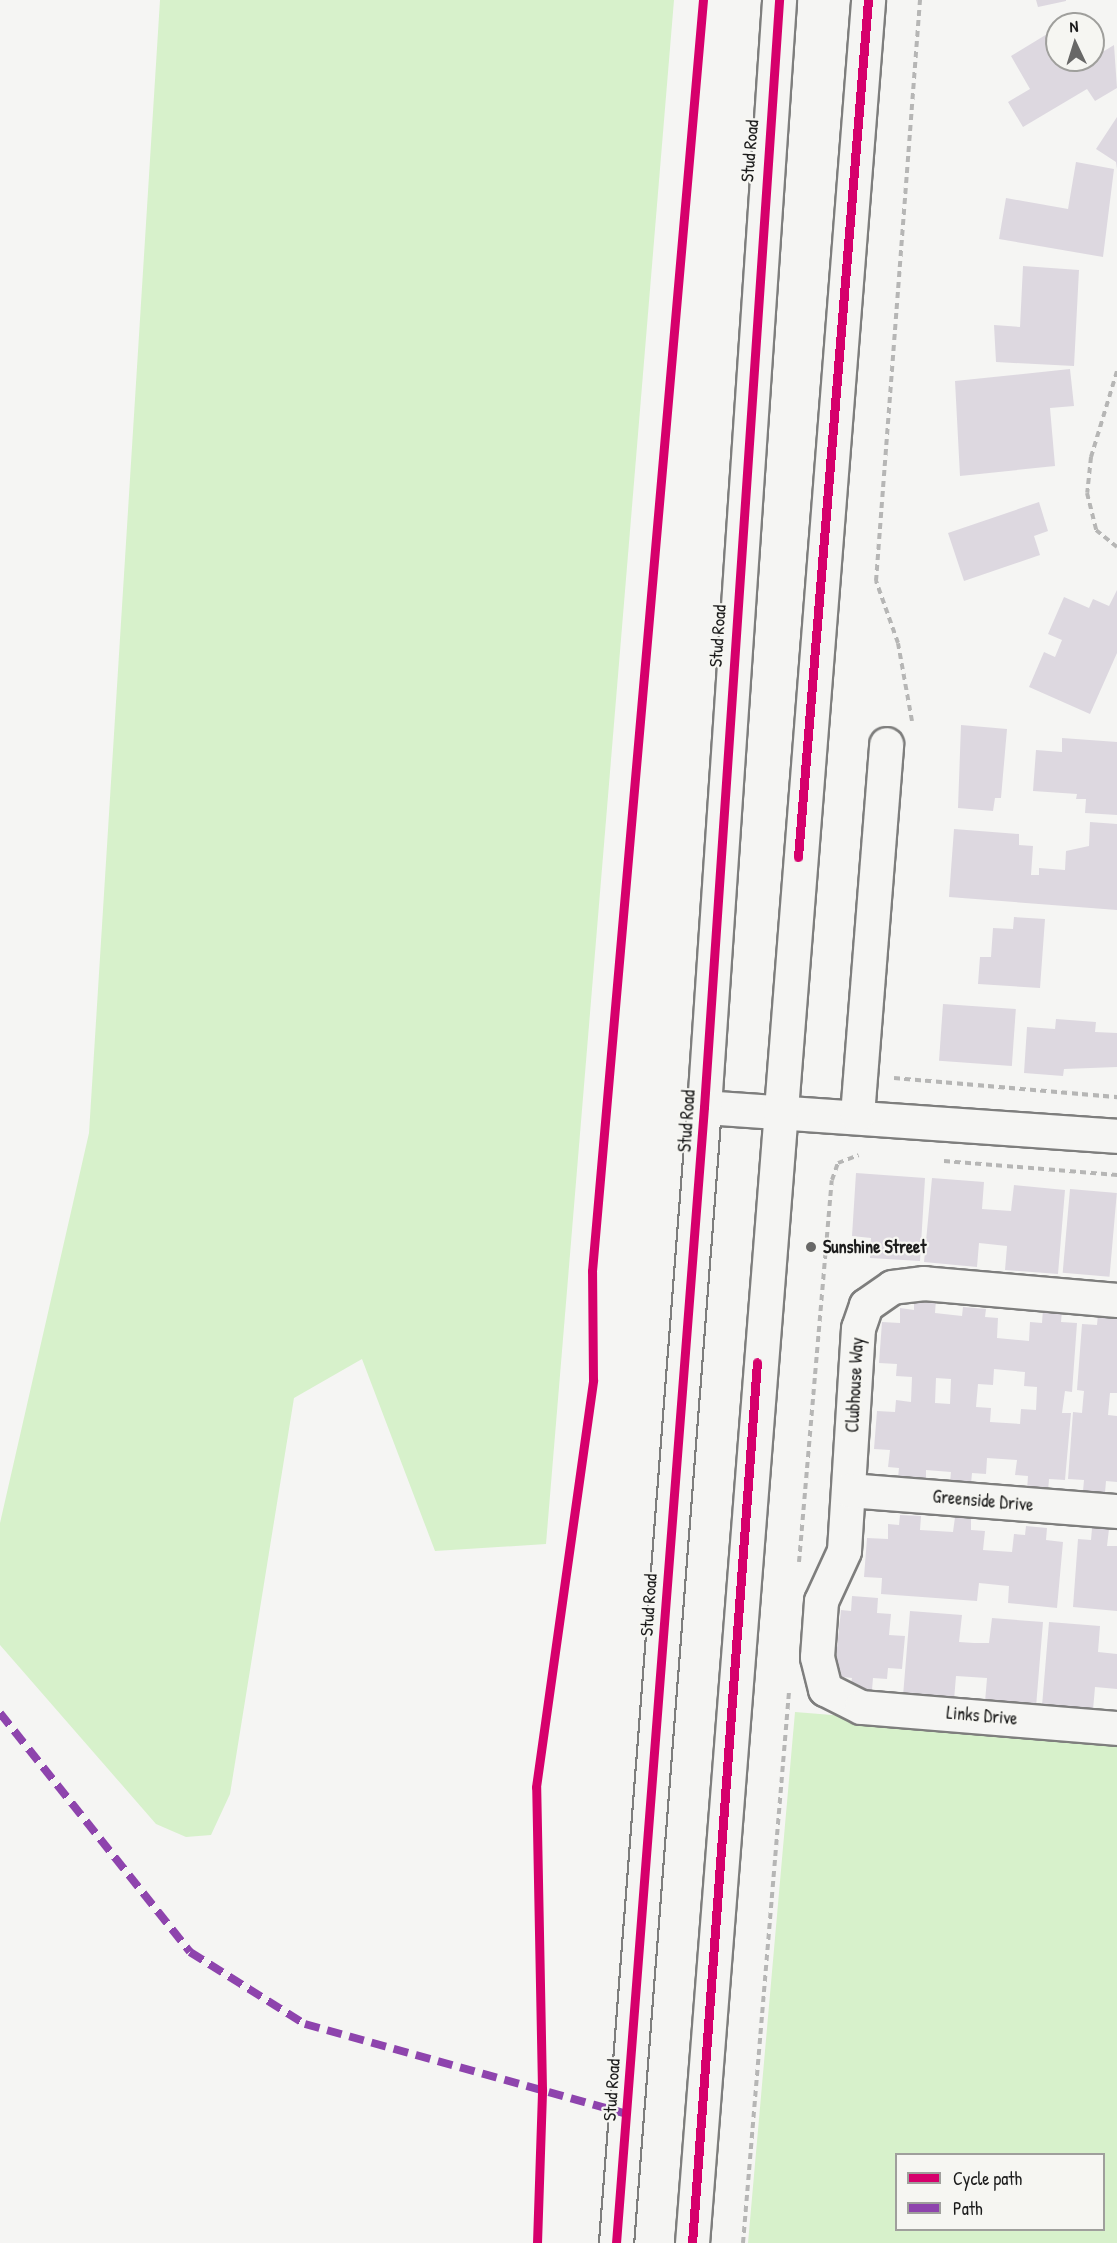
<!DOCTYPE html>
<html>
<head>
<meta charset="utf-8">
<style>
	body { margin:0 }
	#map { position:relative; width:1117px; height:2243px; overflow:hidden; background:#f5f5f3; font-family:"Patrick Hand",sans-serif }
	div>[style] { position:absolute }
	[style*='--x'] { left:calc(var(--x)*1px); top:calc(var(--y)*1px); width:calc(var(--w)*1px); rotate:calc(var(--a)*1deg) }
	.green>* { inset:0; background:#d7f1cb }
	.building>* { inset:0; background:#ddd8e0; transform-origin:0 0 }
	.path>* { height:4px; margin-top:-2px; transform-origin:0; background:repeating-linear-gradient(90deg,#b6b6b5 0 6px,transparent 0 10.5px) }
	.roads { filter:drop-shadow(2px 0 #7e7e7d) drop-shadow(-2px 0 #7e7e7d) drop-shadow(0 2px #7e7e7d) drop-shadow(0 -2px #7e7e7d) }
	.minor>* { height:33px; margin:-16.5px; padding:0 16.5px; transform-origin:16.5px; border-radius:16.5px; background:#f5f5f3 }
	.highway>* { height:33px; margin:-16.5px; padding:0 16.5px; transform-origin:16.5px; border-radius:16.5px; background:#f5f5f3 }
	.quiet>* { height:8px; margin-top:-4px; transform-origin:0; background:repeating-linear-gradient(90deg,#8e44ad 0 15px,transparent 0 23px) }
	.cycleway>* { height:9px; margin:-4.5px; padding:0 4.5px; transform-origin:4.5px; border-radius:4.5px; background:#d6006c }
	.dots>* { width:16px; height:16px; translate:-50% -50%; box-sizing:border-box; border:3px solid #f6f6f2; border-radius:50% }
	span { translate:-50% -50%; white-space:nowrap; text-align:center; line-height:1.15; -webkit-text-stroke:4.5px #f6f6f2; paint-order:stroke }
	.street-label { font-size:18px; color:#1c1c1c }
	.poi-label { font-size:18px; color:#1c1c1c; font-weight:700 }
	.left { translate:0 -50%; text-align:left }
	.legend { position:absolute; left:895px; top:2153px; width:210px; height:78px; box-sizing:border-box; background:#f6f6f2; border:2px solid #9f9f9c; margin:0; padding:8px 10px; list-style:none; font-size:18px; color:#1c1c1c }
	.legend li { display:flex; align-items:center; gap:12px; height:30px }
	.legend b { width:30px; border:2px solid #9f9f9c }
	.north { position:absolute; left:1045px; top:12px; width:60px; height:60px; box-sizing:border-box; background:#f6f6f2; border:2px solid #9f9f9c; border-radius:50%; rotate:356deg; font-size:16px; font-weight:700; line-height:24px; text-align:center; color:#1c1c1c }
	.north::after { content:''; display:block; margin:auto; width:21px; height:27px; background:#686867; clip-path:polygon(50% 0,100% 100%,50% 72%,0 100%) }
</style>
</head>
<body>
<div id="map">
	<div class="green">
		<i style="clip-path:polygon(160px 0,674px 0,546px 1544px,435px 1551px,362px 1359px,294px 1398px,230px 1794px,211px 1835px,186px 1837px,156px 1824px,0 1645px,0 1523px,89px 1133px)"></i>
		<i style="clip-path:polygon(evenodd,795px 1712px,1117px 1738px,1117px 2243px,748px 2243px,795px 1712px,896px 2154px,1104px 2154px,1104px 2230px,896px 2230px,896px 2154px)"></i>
	</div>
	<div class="building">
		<i style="clip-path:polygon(1036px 0,1066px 0,1066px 1px,1038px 7px)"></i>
		<i style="clip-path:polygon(1057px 28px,1057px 60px,1086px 62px,1114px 45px,1117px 88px,1095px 101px,1087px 89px,1023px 127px,1008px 102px,1030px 89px,1011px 56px)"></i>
		<i style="clip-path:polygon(1117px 117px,1117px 169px,1116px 162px,1096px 149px)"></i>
		<i style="clip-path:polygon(1076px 162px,1114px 169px,1103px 257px,999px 239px,1006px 198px,1068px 209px)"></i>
		<i style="clip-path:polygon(1023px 266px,1079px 270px,1074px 366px,996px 362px,994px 325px,1020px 327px)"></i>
		<i style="clip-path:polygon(1070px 369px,1074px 406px,1050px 408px,1055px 466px,960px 476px,955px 381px)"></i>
		<i style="clip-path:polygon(1039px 502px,1048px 531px,1034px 536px,1040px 555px,964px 581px,948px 533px)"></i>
		<i style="clip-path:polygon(1117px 590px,1117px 653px,1090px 714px,1029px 687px,1044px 652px,1055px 657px,1062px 640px,1048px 634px,1064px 597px,1089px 608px,1093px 599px,1109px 606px)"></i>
		<i style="clip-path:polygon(961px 725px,1007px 729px,1001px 798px,995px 798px,993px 811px,958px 808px)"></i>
		<i style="clip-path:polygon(1062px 738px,1117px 742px,1117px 815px,1085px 813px,1086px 799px,1076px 799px,1077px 794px,1033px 791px,1036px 750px,1062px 752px)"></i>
		<i style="clip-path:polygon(1090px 822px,1117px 824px,1117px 910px,949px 897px,954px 829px,1019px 834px,1019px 845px,1033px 846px,1031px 875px,1039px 875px,1039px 868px,1065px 870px,1066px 851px,1089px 846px)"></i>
		<i style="clip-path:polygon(1014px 917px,1045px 919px,1040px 988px,978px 984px,980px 957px,991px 957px,993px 928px,1013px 929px)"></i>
		<i style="left:943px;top:1004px;width:73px;height:57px;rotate:4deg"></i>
		<i style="clip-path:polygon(1056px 1019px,1096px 1022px,1095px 1032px,1117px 1033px,1117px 1067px,1064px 1069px,1063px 1076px,1024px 1073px,1027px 1027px,1055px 1029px)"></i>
		<i style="clip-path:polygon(856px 1173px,925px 1178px,920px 1261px,870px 1258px,871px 1238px,852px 1236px)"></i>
		<i style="clip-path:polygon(932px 1178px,984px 1182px,982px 1209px,1011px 1211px,1014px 1185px,1065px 1190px,1058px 1274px,1005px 1270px,1007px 1246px,979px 1243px,977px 1267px,924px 1262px)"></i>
		<i style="left:1070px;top:1189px;width:47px;height:84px;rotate:5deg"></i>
		<i style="clip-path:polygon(evenodd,914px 1299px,936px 1300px,935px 1313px,962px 1316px,963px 1307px,986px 1309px,985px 1317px,998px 1318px,997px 1338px,1029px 1341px,1030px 1322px,1042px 1323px,1043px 1309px,1062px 1311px,1061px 1322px,1077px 1323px,1072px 1392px,1065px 1391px,1062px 1413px,1071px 1413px,1065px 1480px,1049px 1479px,1048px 1492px,1027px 1490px,1028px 1476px,1015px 1475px,1017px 1460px,987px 1458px,986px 1474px,972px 1473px,971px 1484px,950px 1483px,951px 1472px,926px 1470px,926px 1480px,898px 1478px,899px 1468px,888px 1467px,890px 1450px,874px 1449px,877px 1411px,895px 1412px,896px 1400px,911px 1402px,912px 1377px,896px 1376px,897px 1364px,879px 1363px,882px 1322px,900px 1323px,900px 1308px,914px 1310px,914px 1299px,994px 1369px,1025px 1372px,1024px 1386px,1037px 1387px,1036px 1410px,1021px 1409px,1020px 1424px,990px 1422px,991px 1408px,976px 1407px,978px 1384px,993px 1385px,994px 1369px,914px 1299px,936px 1378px,951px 1379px,950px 1404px,935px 1403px,936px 1378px)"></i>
		<i style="clip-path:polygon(1098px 1314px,1117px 1316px,1117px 1393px,1110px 1393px,1108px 1415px,1117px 1416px,1117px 1482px,1106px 1481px,1105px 1493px,1083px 1491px,1084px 1480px,1068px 1479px,1073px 1412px,1082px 1413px,1083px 1401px,1084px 1391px,1077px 1390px,1082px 1324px,1097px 1325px)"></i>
		<i style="clip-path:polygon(900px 1515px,921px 1516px,920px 1530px,953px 1532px,955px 1517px,971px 1519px,971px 1530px,985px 1531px,983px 1550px,1012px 1552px,1014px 1534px,1025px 1535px,1026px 1526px,1047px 1528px,1046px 1540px,1063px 1542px,1057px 1608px,1008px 1603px,1009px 1586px,979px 1583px,977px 1601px,881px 1594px,882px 1578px,864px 1577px,867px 1538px,888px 1539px,888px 1524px,899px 1525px)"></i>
		<i style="clip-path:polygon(1092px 1528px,1109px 1529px,1107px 1546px,1117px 1546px,1117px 1611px,1073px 1607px,1078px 1539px,1091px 1540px)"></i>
		<i style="clip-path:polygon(852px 1596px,878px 1598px,877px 1613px,891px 1614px,889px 1635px,905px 1636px,902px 1669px,888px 1668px,887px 1679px,873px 1678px,872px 1690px,850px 1688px,852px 1678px,834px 1676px,841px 1610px,851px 1611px)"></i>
		<i style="clip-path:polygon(910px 1611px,962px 1615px,959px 1642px,974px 1643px,989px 1643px,992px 1618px,1043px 1622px,1036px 1707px,985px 1702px,987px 1678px,956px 1676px,954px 1700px,903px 1696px)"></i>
		<i style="clip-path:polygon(1049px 1622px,1100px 1626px,1098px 1652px,1117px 1654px,1117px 1689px,1095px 1687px,1093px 1710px,1042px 1706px)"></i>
	</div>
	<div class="path">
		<i style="--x:1117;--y:371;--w:90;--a:106.8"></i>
		<i style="--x:1091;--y:457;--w:36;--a:96"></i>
		<i style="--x:1087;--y:493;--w:38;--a:76"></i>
		<i style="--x:1096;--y:530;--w:27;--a:39"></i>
		<i style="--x:912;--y:721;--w:79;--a:-100.2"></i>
		<i style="--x:898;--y:643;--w:66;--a:-109.5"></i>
		<i style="--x:876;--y:581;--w:583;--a:-85.67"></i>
		<i style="--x:894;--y:1078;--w:224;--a:4.9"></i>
		<i style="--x:944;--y:1161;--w:174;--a:4.6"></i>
		<i style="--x:799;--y:1562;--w:383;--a:-85.1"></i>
		<i style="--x:832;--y:1180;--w:18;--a:-71"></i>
		<i style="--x:838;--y:1163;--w:22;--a:-21"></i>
		<i style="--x:743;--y:2243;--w:553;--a:-85.23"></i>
	</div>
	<div class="roads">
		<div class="minor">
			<i style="--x:704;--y:1107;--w:414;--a:4"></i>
			<i style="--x:857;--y:1115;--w:372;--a:-85.5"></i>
			<i style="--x:1117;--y:1300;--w:194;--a:-175"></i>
			<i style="--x:924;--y:1283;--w:32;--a:173"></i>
			<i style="--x:892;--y:1287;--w:32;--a:145"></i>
			<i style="--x:866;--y:1305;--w:24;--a:109"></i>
			<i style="--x:858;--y:1328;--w:223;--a:93.6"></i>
			<i style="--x:844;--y:1551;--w:55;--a:114.7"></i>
			<i style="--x:821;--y:1601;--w:56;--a:94.1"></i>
			<i style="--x:817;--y:1657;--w:33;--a:76"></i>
			<i style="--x:825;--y:1689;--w:40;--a:26.6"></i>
			<i style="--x:861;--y:1707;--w:257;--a:4.7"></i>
			<i style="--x:849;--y:1490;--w:269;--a:4.5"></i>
		</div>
		<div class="highway">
			<i style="--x:616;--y:2243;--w:1139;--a:-85.57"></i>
			<i style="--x:704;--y:1107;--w:1110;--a:-86.12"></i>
			<i style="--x:692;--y:2243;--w:2250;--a:-85.51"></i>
		</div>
	</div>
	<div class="quiet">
		<i style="--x:0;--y:1713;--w:305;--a:51.5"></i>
		<i style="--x:190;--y:1952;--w:136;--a:32.1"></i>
		<i style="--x:305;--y:2024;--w:334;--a:15.6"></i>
	</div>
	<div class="cycleway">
		<i style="--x:798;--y:857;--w:860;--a:-85.33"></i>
		<i style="--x:537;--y:2243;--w:154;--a:-88.1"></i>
		<i style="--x:542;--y:2089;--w:302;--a:-91.1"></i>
		<i style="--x:536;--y:1787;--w:411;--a:-82"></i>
		<i style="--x:593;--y:1380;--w:109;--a:-90.5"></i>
		<i style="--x:592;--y:1271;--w:1276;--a:-85.01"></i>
		<i style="--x:616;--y:2243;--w:1139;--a:-85.57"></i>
		<i style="--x:704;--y:1107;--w:1110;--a:-86.12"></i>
		<i style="--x:692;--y:2243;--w:883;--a:-85.78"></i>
	</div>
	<div class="dots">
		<i style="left:811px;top:1247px;background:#686867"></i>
	</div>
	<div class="street-label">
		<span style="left:750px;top:151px;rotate:-85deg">Stud Road</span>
		<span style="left:718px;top:636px;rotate:-86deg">Stud Road</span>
		<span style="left:687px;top:1121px;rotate:-86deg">Stud Road</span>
		<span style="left:855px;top:1385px;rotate:-87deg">Clubhouse Way</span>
		<span style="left:983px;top:1501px;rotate:5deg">Greenside Drive</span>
		<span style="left:649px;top:1605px;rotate:-86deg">Stud Road</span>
		<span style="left:982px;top:1716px;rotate:5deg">Links Drive</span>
		<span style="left:612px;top:2090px;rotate:-86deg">Stud Road</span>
	</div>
	<div class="poi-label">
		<span class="left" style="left:823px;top:1247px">Sunshine Street</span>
	</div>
	<ul class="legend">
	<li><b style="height:8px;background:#d6006c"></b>Cycle path</li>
	<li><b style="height:8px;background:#8e44ad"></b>Path</li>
	</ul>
	<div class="north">N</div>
</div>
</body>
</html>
